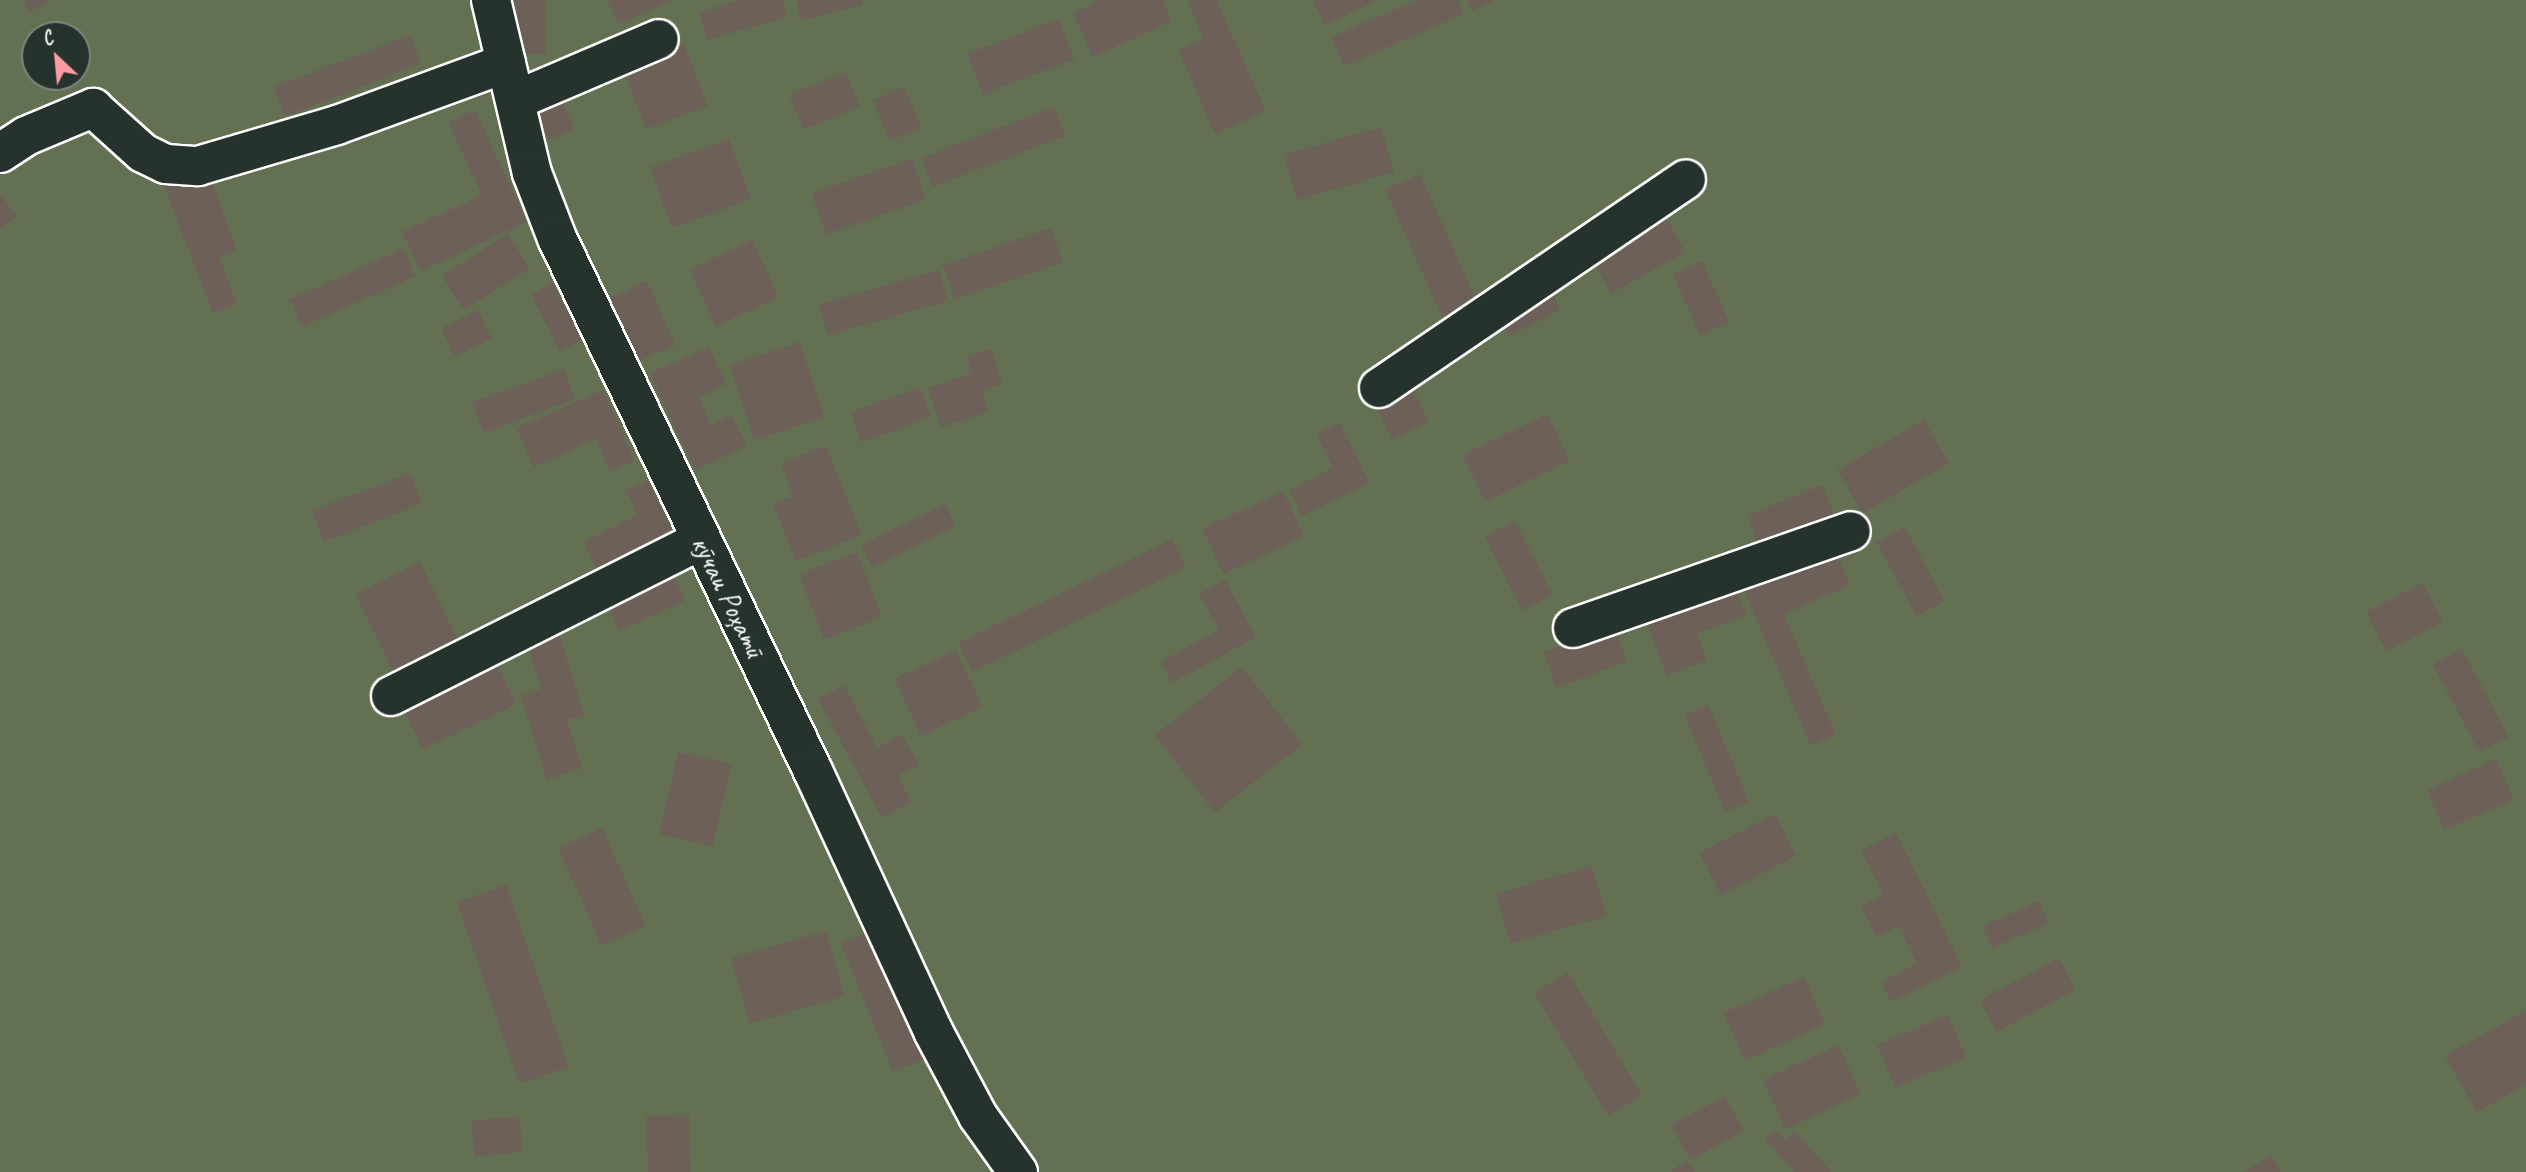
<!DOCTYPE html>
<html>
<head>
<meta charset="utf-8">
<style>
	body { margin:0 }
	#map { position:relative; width:2526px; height:1172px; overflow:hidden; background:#26332d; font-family:Caveat,sans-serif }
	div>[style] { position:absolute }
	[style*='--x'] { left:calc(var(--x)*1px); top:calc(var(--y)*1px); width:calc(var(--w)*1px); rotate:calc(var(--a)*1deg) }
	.green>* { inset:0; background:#637152 }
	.building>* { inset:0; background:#6c6058; transform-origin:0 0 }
	.roads { filter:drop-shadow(2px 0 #fff) drop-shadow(-2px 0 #fff) drop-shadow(0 2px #fff) drop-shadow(0 -2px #fff) }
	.street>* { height:38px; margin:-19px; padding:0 19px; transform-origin:19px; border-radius:19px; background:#26332d }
	.secondary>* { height:38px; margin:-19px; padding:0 19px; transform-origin:19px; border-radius:19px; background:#26332d }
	span { translate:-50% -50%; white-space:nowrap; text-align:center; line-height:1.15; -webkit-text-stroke:5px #26332d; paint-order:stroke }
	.street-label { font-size:28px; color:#fff }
	.north { position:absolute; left:21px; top:21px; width:70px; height:70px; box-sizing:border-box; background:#26332d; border:2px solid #7d8581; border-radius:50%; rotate:334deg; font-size:19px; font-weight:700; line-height:28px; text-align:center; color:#fff }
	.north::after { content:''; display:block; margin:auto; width:24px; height:32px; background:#ff9aa2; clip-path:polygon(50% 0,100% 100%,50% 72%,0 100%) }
</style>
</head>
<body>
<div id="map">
	<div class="green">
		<i style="clip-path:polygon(evenodd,0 0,2526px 0,2526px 1172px,0 1172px,0 0,35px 35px,77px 35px,77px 77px,35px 77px,35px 35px)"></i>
	</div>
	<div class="building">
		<i style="clip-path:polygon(23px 0,52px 0,29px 12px)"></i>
		<i style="left:514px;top:0;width:32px;height:54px"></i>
		<i style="clip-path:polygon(607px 0,674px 0,618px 24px)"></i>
		<i style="clip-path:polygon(740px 0,783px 0,787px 17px,707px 40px,699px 12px)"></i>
		<i style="clip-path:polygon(796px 0,862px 0,863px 5px,801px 20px)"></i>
		<i style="clip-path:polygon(1100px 0,1162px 0,1172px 21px,1093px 57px,1073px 13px)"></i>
		<i style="clip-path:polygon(1187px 0,1216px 0,1266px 111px,1215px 134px,1178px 50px,1204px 39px)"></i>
		<i style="clip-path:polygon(1313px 0,1379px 0,1325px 25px)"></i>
		<i style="clip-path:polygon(1417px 0,1458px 0,1464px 14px,1344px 66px,1331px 37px)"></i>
		<i style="clip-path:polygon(1467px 0,1495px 0,1472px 11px)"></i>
		<i style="left:1059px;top:19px;width:43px;height:98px;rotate:69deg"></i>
		<i style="left:410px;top:35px;width:31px;height:146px;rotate:69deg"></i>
		<i style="left:684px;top:44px;width:66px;height:66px;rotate:69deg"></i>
		<i style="left:846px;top:72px;width:37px;height:61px;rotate:68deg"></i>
		<i style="left:904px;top:87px;width:44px;height:34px;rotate:67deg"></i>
		<i style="left:561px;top:97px;width:35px;height:28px;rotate:68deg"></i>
		<i style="left:1054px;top:107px;width:31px;height:142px;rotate:69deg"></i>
		<i style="clip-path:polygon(475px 110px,527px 222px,421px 271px,402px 232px,482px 195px,448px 122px)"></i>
		<i style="left:1381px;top:127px;width:47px;height:101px;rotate:74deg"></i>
		<i style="left:729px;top:139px;width:64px;height:84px;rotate:70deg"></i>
		<i style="left:912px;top:159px;width:43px;height:106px;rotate:71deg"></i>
		<i style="clip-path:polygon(207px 170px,237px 250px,219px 256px,237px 304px,213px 313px,164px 186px)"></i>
		<i style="left:1420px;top:174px;width:143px;height:38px;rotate:66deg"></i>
		<i style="clip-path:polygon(0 194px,17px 216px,0 229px)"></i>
		<i style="left:1663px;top:212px;width:46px;height:85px;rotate:61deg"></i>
		<i style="left:1051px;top:228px;width:36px;height:114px;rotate:71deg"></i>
		<i style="left:508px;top:234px;width:41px;height:78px;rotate:58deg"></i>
		<i style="left:752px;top:240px;width:63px;height:69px;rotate:65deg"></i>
		<i style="left:403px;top:249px;width:30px;height:124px;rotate:66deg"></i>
		<i style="left:1702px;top:261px;width:67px;height:32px;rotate:66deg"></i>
		<i style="left:939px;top:270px;width:32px;height:125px;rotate:74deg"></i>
		<i style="left:647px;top:281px;width:70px;height:41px;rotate:66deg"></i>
		<i style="left:553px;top:283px;width:64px;height:25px;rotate:63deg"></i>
		<i style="left:1547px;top:283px;width:30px;height:58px;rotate:63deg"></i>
		<i style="left:478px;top:310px;width:32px;height:41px;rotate:64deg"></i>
		<i style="left:800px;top:342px;width:79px;height:74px;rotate:72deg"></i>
		<i style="clip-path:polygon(709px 347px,726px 384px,699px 397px,711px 425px,732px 415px,747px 446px,695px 470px,650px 373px)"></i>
		<i style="clip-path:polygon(991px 349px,1002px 384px,982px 390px,989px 412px,941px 427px,928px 388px,972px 373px,967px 357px)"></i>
		<i style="left:564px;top:369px;width:32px;height:98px;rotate:70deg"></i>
		<i style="left:1412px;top:386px;width:40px;height:41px;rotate:65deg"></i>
		<i style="left:920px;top:387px;width:32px;height:74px;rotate:70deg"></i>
		<i style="clip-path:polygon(603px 390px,635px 461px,610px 472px,596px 439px,534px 467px,516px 428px)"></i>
		<i style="left:1547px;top:414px;width:52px;height:94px;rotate:64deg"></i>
		<i style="left:1924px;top:420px;width:50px;height:100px;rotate:60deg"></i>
		<i style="clip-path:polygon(1340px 422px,1370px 483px,1302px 516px,1289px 490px,1333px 468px,1316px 434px)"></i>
		<i style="clip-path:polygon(826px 446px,862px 535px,796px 561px,773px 504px,793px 496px,781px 463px)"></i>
		<i style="left:410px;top:473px;width:33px;height:105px;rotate:69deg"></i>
		<i style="clip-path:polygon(648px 481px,675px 535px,598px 572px,584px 542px,638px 515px,626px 491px)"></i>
		<i style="left:1822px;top:485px;width:35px;height:81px;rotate:68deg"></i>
		<i style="left:1283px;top:491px;width:50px;height:89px;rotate:65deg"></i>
		<i style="left:945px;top:504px;width:25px;height:93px;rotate:64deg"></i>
		<i style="left:1515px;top:521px;width:83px;height:34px;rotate:63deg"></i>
		<i style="left:1905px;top:527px;width:84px;height:32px;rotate:62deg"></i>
		<i style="left:1172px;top:539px;width:32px;height:238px;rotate:64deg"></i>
		<i style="clip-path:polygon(1832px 544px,1850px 585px,1784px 614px,1836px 735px,1811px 746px,1741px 584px)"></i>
		<i style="left:857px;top:552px;width:70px;height:62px;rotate:69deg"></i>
		<i style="left:420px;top:562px;width:90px;height:72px;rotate:64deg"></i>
		<i style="left:669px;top:566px;width:38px;height:73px;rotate:65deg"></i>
		<i style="clip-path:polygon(1225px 580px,1256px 637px,1172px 683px,1160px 662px,1219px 630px,1199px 594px)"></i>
		<i style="clip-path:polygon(1733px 580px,1746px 615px,1697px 634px,1707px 660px,1667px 676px,1644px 615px)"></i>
		<i style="left:2423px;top:583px;width:44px;height:64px;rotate:63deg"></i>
		<i style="left:1614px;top:626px;width:38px;height:75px;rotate:70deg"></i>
		<i style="clip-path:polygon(558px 630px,584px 715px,567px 720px,582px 768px,547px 780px,521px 696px,541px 689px,526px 639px)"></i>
		<i style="left:2462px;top:649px;width:99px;height:33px;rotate:62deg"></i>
		<i style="left:956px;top:650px;width:63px;height:68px;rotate:65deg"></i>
		<i style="left:494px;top:658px;width:51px;height:104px;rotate:64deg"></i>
		<i style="left:1242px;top:667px;width:98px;height:111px;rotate:52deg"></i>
		<i style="clip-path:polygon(844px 685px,877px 748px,902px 734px,919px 765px,898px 776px,911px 802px,882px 818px,818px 699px)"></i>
		<i style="left:1708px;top:705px;width:105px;height:26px;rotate:67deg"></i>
		<i style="left:678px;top:752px;width:55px;height:84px;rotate:13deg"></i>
		<i style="left:2496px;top:759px;width:44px;height:76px;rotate:66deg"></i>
		<i style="left:1775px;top:814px;width:47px;height:85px;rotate:63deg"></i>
		<i style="left:602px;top:828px;width:107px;height:48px;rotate:66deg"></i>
		<i style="clip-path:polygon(1896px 833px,1962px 967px,1891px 1002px,1881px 982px,1917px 964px,1898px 926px,1876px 937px,1861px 906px,1883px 895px,1861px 850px)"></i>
		<i style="left:1592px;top:866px;width:52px;height:100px;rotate:74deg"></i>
		<i style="left:506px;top:885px;width:192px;height:52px;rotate:71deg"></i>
		<i style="left:2039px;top:901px;width:24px;height:62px;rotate:66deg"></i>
		<i style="left:876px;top:929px;width:139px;height:38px;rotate:68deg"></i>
		<i style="left:826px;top:931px;width:68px;height:99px;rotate:74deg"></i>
		<i style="left:2059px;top:958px;width:36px;height:90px;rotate:62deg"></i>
		<i style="left:1568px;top:972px;width:144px;height:40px;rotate:59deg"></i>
		<i style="left:1804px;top:977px;width:52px;height:88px;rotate:66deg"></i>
		<i style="clip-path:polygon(2526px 1011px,2526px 1085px,2476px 1112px,2445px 1055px)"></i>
		<i style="left:1948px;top:1015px;width:46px;height:77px;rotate:67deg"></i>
		<i style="left:1838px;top:1045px;width:54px;height:83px;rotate:65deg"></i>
		<i style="left:1725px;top:1096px;width:40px;height:61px;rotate:62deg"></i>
		<i style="left:689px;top:1115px;width:57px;height:43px;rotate:88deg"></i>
		<i style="left:519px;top:1116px;width:36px;height:48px;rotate:84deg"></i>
		<i style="clip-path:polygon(1776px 1130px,1785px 1140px,1795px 1131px,1831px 1172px,1794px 1172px,1765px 1139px)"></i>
		<i style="clip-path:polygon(2271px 1155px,2281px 1172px,2243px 1172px)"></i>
		<i style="clip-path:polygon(1686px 1160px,1695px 1172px,1671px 1172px)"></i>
	</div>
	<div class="roads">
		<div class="street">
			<i style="--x:516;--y:100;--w:155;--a:-23.1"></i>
			<i style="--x:0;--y:153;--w:31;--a:-33"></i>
			<i style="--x:26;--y:136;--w:73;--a:-22.7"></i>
			<i style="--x:93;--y:108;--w:67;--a:42"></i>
			<i style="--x:143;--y:153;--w:25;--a:26"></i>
			<i style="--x:166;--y:164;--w:32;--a:4"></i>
			<i style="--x:198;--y:166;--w:145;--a:-16.4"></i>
			<i style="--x:337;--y:125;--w:180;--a:-20.1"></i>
			<i style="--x:1379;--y:388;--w:371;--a:-34.2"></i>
			<i style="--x:1573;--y:628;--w:294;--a:-19.2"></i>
			<i style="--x:391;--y:696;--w:347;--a:-26.7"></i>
		</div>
		<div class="secondary">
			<i style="--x:491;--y:0;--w:178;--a:76.7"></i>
			<i style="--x:532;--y:173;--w:70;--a:69"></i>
			<i style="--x:557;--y:238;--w:591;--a:64.35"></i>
			<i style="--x:813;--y:771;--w:286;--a:65.2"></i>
			<i style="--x:933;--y:1031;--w:96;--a:62.1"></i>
			<i style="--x:978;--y:1116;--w:69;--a:54.5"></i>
		</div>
	</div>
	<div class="street-label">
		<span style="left:728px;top:597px;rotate:64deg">кӯчаи Роҳатӣ</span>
	</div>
	<div class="north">С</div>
</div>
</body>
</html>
